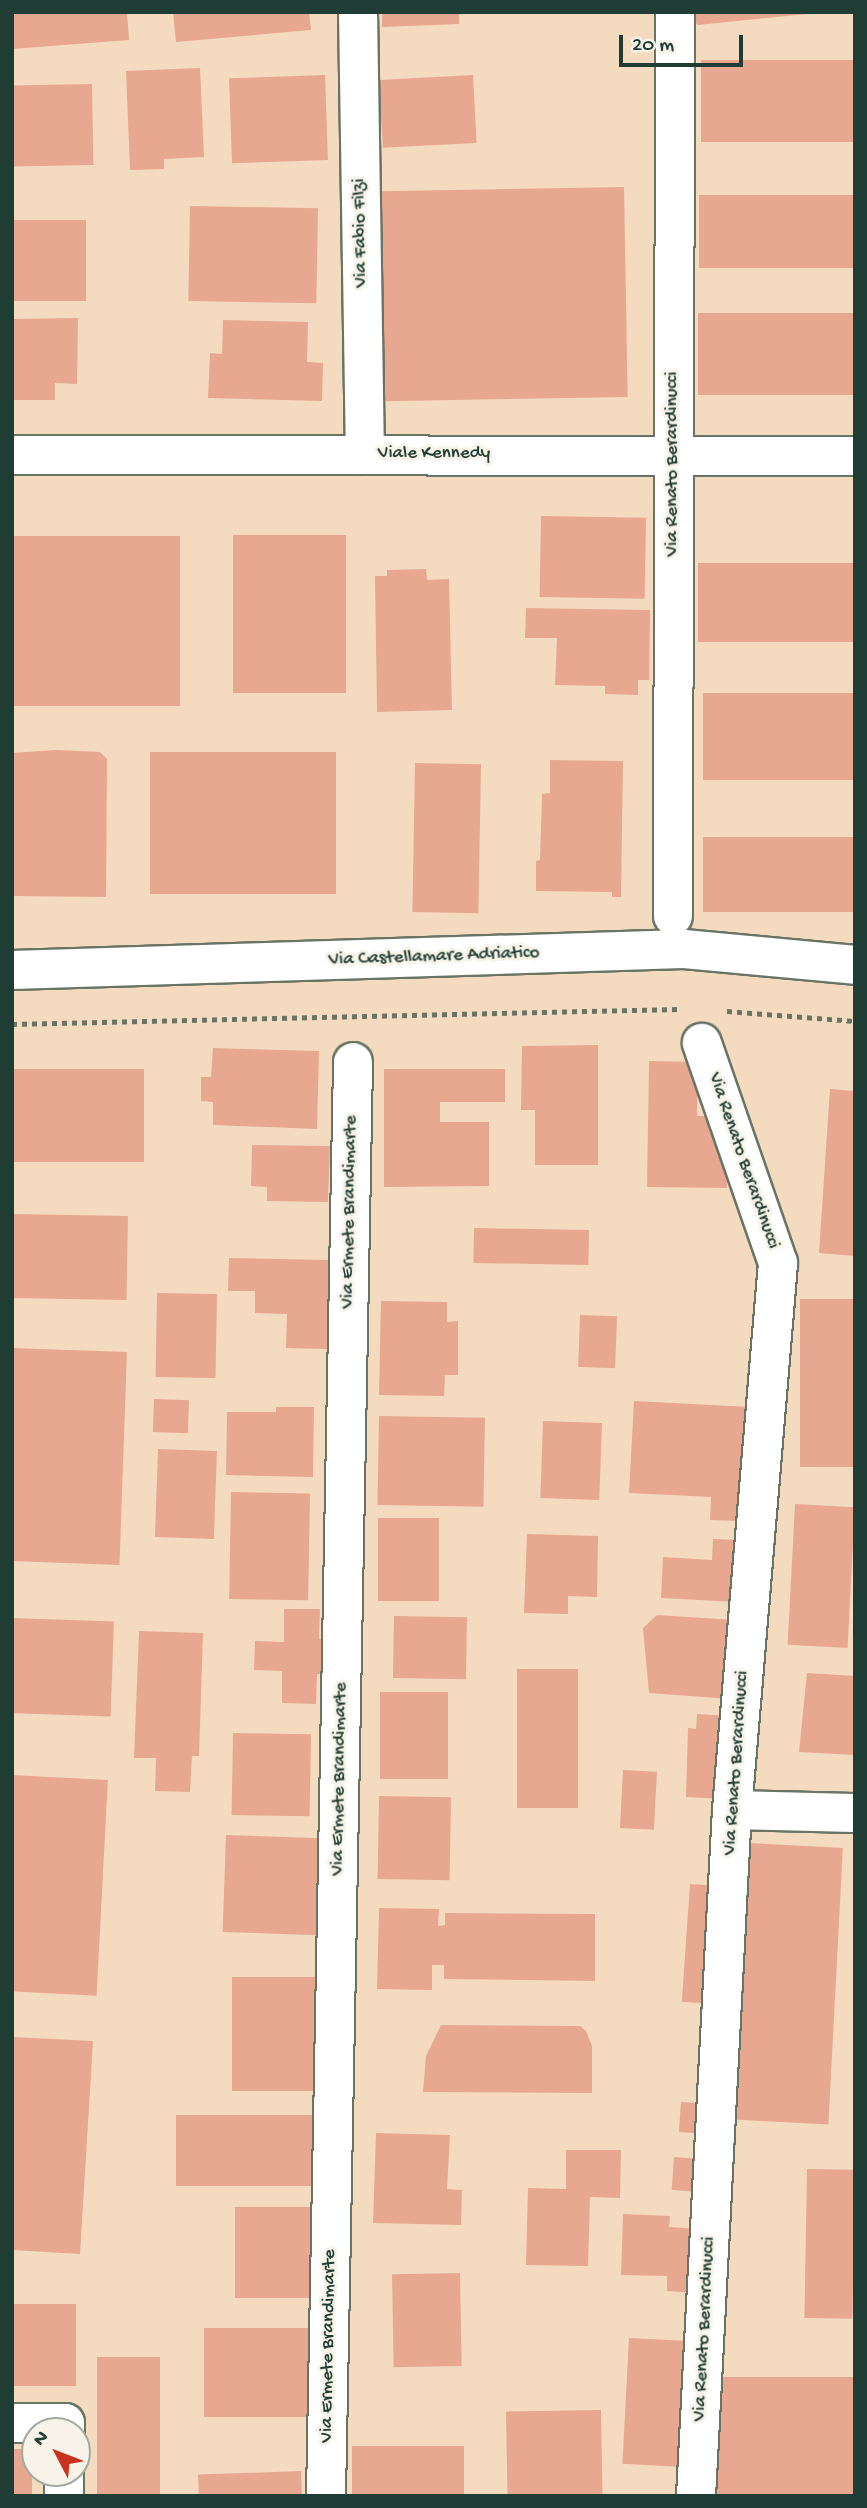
<!DOCTYPE html>
<html>
<head>
<meta charset="utf-8">
<style>
	body { margin:0 }
	#map { position:relative; width:867px; height:2508px; overflow:hidden; background:#f4dbbf; font-family:"Gochi Hand",sans-serif }
	div>[style] { position:absolute }
	[style*='--x'] { left:calc(var(--x)*1px); top:calc(var(--y)*1px); width:calc(var(--w)*1px); rotate:calc(var(--a)*1deg) }
	.building>* { inset:0; background:#e8a791; transform-origin:0 0 }
	.path>* { height:4.5px; margin-top:-2.25px; transform-origin:0; background:repeating-linear-gradient(90deg,#6a7465 0 5px,transparent 0 10px) }
	.roads { filter:drop-shadow(2px 0 #6a7465) drop-shadow(-2px 0 #6a7465) drop-shadow(0 2px #6a7465) drop-shadow(0 -2px #6a7465) }
	.minor>* { height:38px; margin:-19px; padding:0 19px; transform-origin:19px; border-radius:19px; background:#fff }
	span { translate:-50% -50%; white-space:nowrap; text-align:center; line-height:1.15; -webkit-text-stroke:6px #f7f3e8; paint-order:stroke }
	.street-label { font-size:19px; color:#1f3d34 }
	.frame { position:absolute; inset:0; border:14px solid #1f3d34; pointer-events:none }
	.north { position:absolute; left:21px; top:2417px; width:70px; height:70px; box-sizing:border-box; background:#f7f3e8; border:2px solid #a1aaa0; border-radius:50%; rotate:312deg; font-size:19px; font-weight:700; line-height:28px; text-align:center; color:#1f3d34 }
	.north::after { content:''; display:block; margin:auto; width:24px; height:32px; background:#c8321e; clip-path:polygon(50% 0,100% 100%,50% 72%,0 100%) }
	.scale { position:absolute; left:619px; top:35px; width:124px; height:32px; box-sizing:border-box; border:4px solid #1f3d34; border-top:0; padding-left:9px; font-size:21px; line-height:24px; white-space:nowrap; color:#1f3d34; -webkit-text-stroke:5px #f7f3e8; paint-order:stroke }
</style>
</head>
<body>
<div id="map">
	<div class="building">
		<i style="clip-path:polygon(12px 12px,127px 12px,129px 40px,12px 49px)"></i>
		<i style="clip-path:polygon(173px 12px,309px 12px,311px 30px,176px 42px)"></i>
		<i style="clip-path:polygon(382px 12px,459px 12px,459px 24px,382px 27px)"></i>
		<i style="clip-path:polygon(684px 12px,827px 12px,698px 25px)"></i>
		<i style="left:855px;top:60px;width:82px;height:154px;rotate:90deg"></i>
		<i style="clip-path:polygon(200px 68px,204px 157px,164px 159px,164px 169px,130px 170px,126px 71px)"></i>
		<i style="left:325px;top:75px;width:85px;height:96px;rotate:88deg"></i>
		<i style="left:473px;top:75px;width:68px;height:94px;rotate:87deg"></i>
		<i style="left:92px;top:84px;width:81px;height:80px;rotate:89deg"></i>
		<i style="left:624px;top:187px;width:210px;height:244px;rotate:89deg"></i>
		<i style="left:699px;top:195px;width:156px;height:73px"></i>
		<i style="left:190px;top:206px;width:128px;height:95px;rotate:1deg"></i>
		<i style="left:12px;top:220px;width:74px;height:81px"></i>
		<i style="left:855px;top:313px;width:82px;height:157px;rotate:90deg"></i>
		<i style="clip-path:polygon(78px 318px,77px 384px,55px 383px,55px 400px,12px 400px,12px 319px)"></i>
		<i style="clip-path:polygon(223px 320px,308px 322px,307px 362px,323px 363px,322px 401px,208px 398px,210px 353px,222px 354px)"></i>
		<i style="left:541px;top:516px;width:105px;height:81px;rotate:1deg"></i>
		<i style="left:233px;top:535px;width:113px;height:158px"></i>
		<i style="left:12px;top:536px;width:168px;height:170px"></i>
		<i style="left:698px;top:563px;width:157px;height:79px"></i>
		<i style="clip-path:polygon(426px 569px,427px 580px,449px 579px,452px 710px,377px 712px,375px 576px,387px 576px,387px 570px)"></i>
		<i style="clip-path:polygon(526px 608px,650px 610px,649px 680px,638px 680px,638px 695px,605px 694px,605px 686px,555px 685px,557px 638px,525px 638px)"></i>
		<i style="left:703px;top:693px;width:152px;height:87px"></i>
		<i style="clip-path:polygon(57px 750px,100px 752px,107px 759px,106px 897px,12px 896px,12px 753px)"></i>
		<i style="left:336px;top:752px;width:142px;height:186px;rotate:90deg"></i>
		<i style="clip-path:polygon(550px 760px,623px 761px,621px 897px,612px 897px,612px 892px,536px 891px,536px 861px,540px 860px,542px 794px,550px 793px)"></i>
		<i style="left:415px;top:763px;width:66px;height:149px;rotate:1deg"></i>
		<i style="left:703px;top:837px;width:152px;height:75px"></i>
		<i style="clip-path:polygon(598px 1045px,598px 1165px,535px 1165px,535px 1110px,521px 1110px,522px 1046px)"></i>
		<i style="clip-path:polygon(213px 1048px,319px 1051px,317px 1129px,213px 1125px,213px 1102px,201px 1101px,201px 1077px,211px 1077px)"></i>
		<i style="clip-path:polygon(649px 1061px,698px 1062px,697px 1116px,714px 1116px,728px 1151px,727px 1188px,647px 1187px)"></i>
		<i style="left:12px;top:1069px;width:132px;height:93px"></i>
		<i style="clip-path:polygon(384px 1069px,505px 1069px,505px 1102px,440px 1102px,440px 1122px,489px 1122px,489px 1186px,384px 1187px)"></i>
		<i style="clip-path:polygon(830px 1089px,855px 1091px,855px 1256px,819px 1253px)"></i>
		<i style="clip-path:polygon(252px 1145px,330px 1146px,328px 1202px,267px 1201px,267px 1187px,251px 1186px)"></i>
		<i style="left:12px;top:1214px;width:116px;height:84px;rotate:1deg"></i>
		<i style="left:474px;top:1228px;width:115px;height:35px;rotate:1deg"></i>
		<i style="clip-path:polygon(229px 1258px,329px 1260px,327px 1349px,286px 1348px,287px 1314px,255px 1313px,255px 1291px,228px 1291px)"></i>
		<i style="left:157px;top:1293px;width:60px;height:84px;rotate:1deg"></i>
		<i style="left:800px;top:1299px;width:55px;height:168px"></i>
		<i style="clip-path:polygon(381px 1301px,447px 1302px,447px 1322px,458px 1321px,458px 1375px,445px 1375px,444px 1396px,379px 1395px)"></i>
		<i style="left:580px;top:1315px;width:37px;height:52px;rotate:2deg"></i>
		<i style="left:12px;top:1348px;width:115px;height:213px;rotate:2deg"></i>
		<i style="left:154px;top:1399px;width:35px;height:33px;rotate:2deg"></i>
		<i style="clip-path:polygon(634px 1401px,750px 1407px,744px 1521px,710px 1520px,711px 1497px,629px 1493px)"></i>
		<i style="clip-path:polygon(276px 1407px,314px 1407px,313px 1477px,226px 1475px,227px 1412px,276px 1412px)"></i>
		<i style="left:379px;top:1416px;width:106px;height:89px;rotate:1deg"></i>
		<i style="left:543px;top:1421px;width:59px;height:77px;rotate:2deg"></i>
		<i style="left:158px;top:1449px;width:59px;height:88px;rotate:2deg"></i>
		<i style="left:231px;top:1492px;width:79px;height:107px;rotate:1deg"></i>
		<i style="left:795px;top:1504px;width:60px;height:141px;rotate:3deg"></i>
		<i style="left:378px;top:1518px;width:61px;height:83px"></i>
		<i style="clip-path:polygon(527px 1534px,598px 1536px,597px 1597px,568px 1596px,568px 1614px,524px 1613px)"></i>
		<i style="clip-path:polygon(713px 1539px,740px 1540px,736px 1602px,661px 1598px,663px 1557px,712px 1560px)"></i>
		<i style="clip-path:polygon(284px 1609px,320px 1609px,319px 1639px,326px 1639px,325px 1674px,317px 1674px,316px 1704px,282px 1703px,282px 1671px,254px 1670px,255px 1641px,284px 1642px)"></i>
		<i style="clip-path:polygon(657px 1615px,736px 1620px,731px 1699px,649px 1693px,643px 1628px)"></i>
		<i style="left:394px;top:1616px;width:73px;height:62px;rotate:1deg"></i>
		<i style="left:12px;top:1618px;width:102px;height:95px;rotate:2deg"></i>
		<i style="clip-path:polygon(139px 1631px,203px 1633px,199px 1756px,192px 1756px,190px 1792px,155px 1791px,156px 1758px,134px 1758px)"></i>
		<i style="left:517px;top:1669px;width:61px;height:139px"></i>
		<i style="clip-path:polygon(807px 1673px,855px 1676px,855px 1755px,799px 1752px)"></i>
		<i style="left:380px;top:1692px;width:68px;height:87px"></i>
		<i style="clip-path:polygon(697px 1714px,729px 1716px,725px 1799px,686px 1797px,688px 1728px,696px 1729px)"></i>
		<i style="left:233px;top:1733px;width:78px;height:82px;rotate:1deg"></i>
		<i style="left:623px;top:1770px;width:34px;height:58px;rotate:3deg"></i>
		<i style="left:12px;top:1775px;width:96px;height:216px;rotate:3deg"></i>
		<i style="left:379px;top:1796px;width:72px;height:83px;rotate:1deg"></i>
		<i style="left:226px;top:1835px;width:95px;height:97px;rotate:2deg"></i>
		<i style="left:749px;top:1843px;width:94px;height:277px;rotate:3deg"></i>
		<i style="left:690px;top:1884px;width:32px;height:118px;rotate:4deg"></i>
		<i style="clip-path:polygon(379px 1908px,439px 1909px,438px 1926px,445px 1925px,445px 1913px,595px 1914px,595px 1981px,444px 1979px,444px 1965px,432px 1965px,432px 1990px,377px 1989px)"></i>
		<i style="left:316px;top:1977px;width:114px;height:84px;rotate:90deg"></i>
		<i style="clip-path:polygon(441px 2025px,580px 2026px,586px 2031px,592px 2046px,592px 2093px,423px 2092px,426px 2056px)"></i>
		<i style="clip-path:polygon(12px 2037px,93px 2041px,80px 2254px,12px 2250px)"></i>
		<i style="left:681px;top:2102px;width:26px;height:30px;rotate:4deg"></i>
		<i style="left:176px;top:2115px;width:143px;height:71px"></i>
		<i style="clip-path:polygon(376px 2133px,450px 2135px,447px 2189px,462px 2190px,461px 2225px,373px 2223px)"></i>
		<i style="clip-path:polygon(566px 2150px,621px 2150px,620px 2198px,590px 2197px,588px 2266px,526px 2265px,528px 2188px,566px 2189px)"></i>
		<i style="left:674px;top:2157px;width:32px;height:33px;rotate:4deg"></i>
		<i style="left:807px;top:2169px;width:48px;height:149px;rotate:1deg"></i>
		<i style="left:235px;top:2207px;width:81px;height:91px"></i>
		<i style="clip-path:polygon(623px 2214px,670px 2216px,669px 2227px,699px 2229px,696px 2293px,667px 2291px,667px 2276px,621px 2275px)"></i>
		<i style="left:460px;top:2273px;width:93px;height:68px;rotate:89deg"></i>
		<i style="left:12px;top:2304px;width:64px;height:82px"></i>
		<i style="left:204px;top:2328px;width:108px;height:89px"></i>
		<i style="left:629px;top:2338px;width:64px;height:126px;rotate:3deg"></i>
		<i style="left:97px;top:2357px;width:63px;height:139px"></i>
		<i style="left:855px;top:2377px;width:119px;height:139px;rotate:90deg"></i>
		<i style="left:601px;top:2410px;width:86px;height:95px;rotate:89deg"></i>
		<i style="left:464px;top:2446px;width:50px;height:112px;rotate:90deg"></i>
		<i style="left:12px;top:2449px;width:20px;height:47px"></i>
		<i style="left:301px;top:2471px;width:25px;height:103px;rotate:88deg"></i>
	</div>
	<div class="path">
		<i style="--x:727;--y:1011;--w:128;--a:4.5"></i>
		<i style="--x:12;--y:1024;--w:668;--a:-1.29"></i>
	</div>
	<div class="roads">
		<div class="minor">
			<i style="--x:358;--y:12;--w:443;--a:89.1"></i>
			<i style="--x:12;--y:455;--w:843;--a:0.07"></i>
			<i style="--x:673;--y:916;--w:904;--a:-89.87"></i>
			<i style="--x:12;--y:970;--w:672;--a:-1.79"></i>
			<i style="--x:684;--y:949;--w:172;--a:5.3"></i>
			<i style="--x:732;--y:1810;--w:123;--a:1.4"></i>
			<i style="--x:12;--y:2423;--w:53;--a:0"></i>
			<i style="--x:65;--y:2423;--w:8;--a:90"></i>
			<i style="--x:64;--y:2496;--w:23;--a:-90"></i>
			<i style="--x:326;--y:2496;--w:1434;--a:-88.92"></i>
			<i style="--x:696;--y:2496;--w:687;--a:-87"></i>
			<i style="--x:732;--y:1810;--w:549;--a:-85.19"></i>
			<i style="--x:778;--y:1263;--w:233;--a:-109.1"></i>
		</div>
	</div>
	<div class="street-label">
		<span style="left:361px;top:233px;rotate:-91deg">Via Fabio Filzi</span>
		<span style="left:434px;top:454px">Viale Kennedy</span>
		<span style="left:673px;top:464px;rotate:-90deg">Via Renato Berardinucci</span>
		<span style="left:434px;top:957px;rotate:-2deg">Via Castellamare Adriatico</span>
		<span style="left:743px;top:1161px;rotate:71deg">Via Renato Berardinucci</span>
		<span style="left:350px;top:1212px;rotate:-89deg">Via Ermete Brandimarte</span>
		<span style="left:737px;top:1763px;rotate:-86deg">Via Renato Berardinucci</span>
		<span style="left:340px;top:1779px;rotate:-89deg">Via Ermete Brandimarte</span>
		<span style="left:705px;top:2329px;rotate:-87deg">Via Renato Berardinucci</span>
		<span style="left:329px;top:2346px;rotate:-89deg">Via Ermete Brandimarte</span>
	</div>
	<div class="frame"></div>
	<div class="north">N</div>
	<div class="scale">20 m</div>
</div>
</body>
</html>
